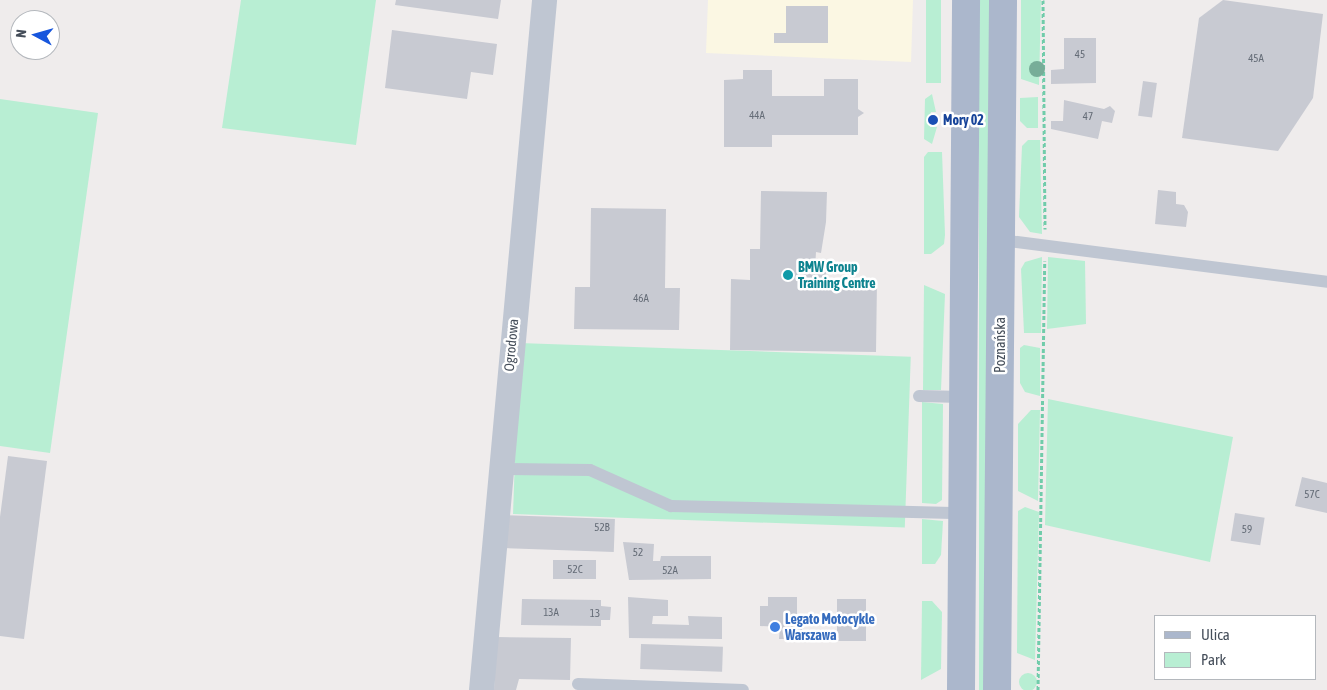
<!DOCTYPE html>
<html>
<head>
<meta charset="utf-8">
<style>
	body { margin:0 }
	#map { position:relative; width:1327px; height:690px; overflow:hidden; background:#efecec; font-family:"Asap Condensed",sans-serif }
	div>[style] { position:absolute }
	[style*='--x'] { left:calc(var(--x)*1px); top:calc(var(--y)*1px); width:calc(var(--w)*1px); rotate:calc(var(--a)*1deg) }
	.commercial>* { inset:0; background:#fbf7e3 }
	.green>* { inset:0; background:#b8eed3; transform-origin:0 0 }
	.round { border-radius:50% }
	.building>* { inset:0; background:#c8cad2; transform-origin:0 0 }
	.path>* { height:3px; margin-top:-1.5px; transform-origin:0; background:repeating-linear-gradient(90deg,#70ccaa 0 4px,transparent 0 6.5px) }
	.lane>* { height:12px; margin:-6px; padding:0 6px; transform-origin:6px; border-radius:6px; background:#bfc6d2 }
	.street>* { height:25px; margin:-12.5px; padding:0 12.5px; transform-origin:12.5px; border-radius:12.5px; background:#bfc6d2 }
	.primary>* { height:28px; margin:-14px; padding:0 14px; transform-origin:14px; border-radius:14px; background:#abb7cc }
	.trees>* { width:16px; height:16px; margin:-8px; border-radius:50%; background:#77ad98 }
	.dots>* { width:14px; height:14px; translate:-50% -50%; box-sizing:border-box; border:2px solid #fff; border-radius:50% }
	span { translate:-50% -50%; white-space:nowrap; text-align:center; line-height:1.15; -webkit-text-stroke:5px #fff; paint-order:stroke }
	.number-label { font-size:11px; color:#656c77 }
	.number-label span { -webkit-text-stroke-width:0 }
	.transit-label { font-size:14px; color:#164399; font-weight:700 }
	.left { translate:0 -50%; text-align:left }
	.culture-label { font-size:14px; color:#0d838f; font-weight:700 }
	.street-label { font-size:14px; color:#444d59 }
	.shop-label { font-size:14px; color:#366cbe; font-weight:700 }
	.legend { position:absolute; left:1154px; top:615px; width:162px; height:65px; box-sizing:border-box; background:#fff; border:1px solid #b4b8bd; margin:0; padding:6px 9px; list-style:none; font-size:15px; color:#444d59 }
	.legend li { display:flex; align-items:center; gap:10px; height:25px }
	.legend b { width:25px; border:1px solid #b4b8bd }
	.north { position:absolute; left:10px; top:10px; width:50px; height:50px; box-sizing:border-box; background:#fff; border:1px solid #b4b8bd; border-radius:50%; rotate:276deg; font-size:14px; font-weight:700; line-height:20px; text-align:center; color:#444d59 }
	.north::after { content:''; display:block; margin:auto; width:18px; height:22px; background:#1756dd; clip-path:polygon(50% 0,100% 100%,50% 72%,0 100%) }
</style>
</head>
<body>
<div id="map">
	<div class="commercial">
		<i style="clip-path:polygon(708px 0,913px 0,911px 62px,706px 53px)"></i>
	</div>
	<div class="green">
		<i style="clip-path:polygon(241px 0,376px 0,356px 145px,222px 128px)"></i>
		<i style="left:926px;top:0;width:15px;height:83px"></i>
		<i style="left:979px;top:0;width:13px;height:690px"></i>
		<i style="clip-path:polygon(1021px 0,1041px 0,1039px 85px,1021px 79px)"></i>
		<i style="clip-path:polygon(932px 94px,936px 112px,931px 112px,930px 127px,937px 127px,932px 144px,924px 139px,925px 99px)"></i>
		<i style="clip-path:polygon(1038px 97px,1038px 128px,1027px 128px,1020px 121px,1020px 98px)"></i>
		<i style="clip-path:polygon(0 99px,98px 113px,50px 453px,0 446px)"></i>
		<i style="clip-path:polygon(1028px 140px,1040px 140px,1042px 234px,1030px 232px,1019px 217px,1022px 146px)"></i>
		<i style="clip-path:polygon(928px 152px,942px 152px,945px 235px,944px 244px,931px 254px,924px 254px,924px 157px)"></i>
		<i style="clip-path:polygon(1042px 257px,1041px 333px,1024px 333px,1021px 269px,1025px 262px)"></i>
		<i style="clip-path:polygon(1048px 257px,1085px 261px,1086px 324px,1047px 329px)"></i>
		<i style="clip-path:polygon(924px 285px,945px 294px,941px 390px,923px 390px)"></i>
		<i style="left:519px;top:343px;width:392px;height:171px;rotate:2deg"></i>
		<i style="clip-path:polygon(1024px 345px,1040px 348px,1040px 396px,1025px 392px,1020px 383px,1020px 348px)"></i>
		<i style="clip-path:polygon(1048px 399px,1233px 437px,1210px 562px,1045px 525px)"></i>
		<i style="clip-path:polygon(922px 402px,943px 404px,942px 500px,936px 504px,922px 503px)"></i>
		<i style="clip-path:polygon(1031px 410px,1040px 410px,1038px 501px,1018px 491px,1018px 424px)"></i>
		<i style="clip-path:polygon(1025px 507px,1039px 512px,1035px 660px,1017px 653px,1018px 511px)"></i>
		<i style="clip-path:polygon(922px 519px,943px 521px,941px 555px,935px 564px,922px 564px)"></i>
		<i style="clip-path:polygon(922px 601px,932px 601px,942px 612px,941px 669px,921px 680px)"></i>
		<i class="round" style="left:1019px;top:673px;width:18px;height:18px"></i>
	</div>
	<div class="building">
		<i style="clip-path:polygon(396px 0,501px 0,498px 19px,395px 5px)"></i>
		<i style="clip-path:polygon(1223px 0,1323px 14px,1313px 98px,1278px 151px,1182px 138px,1199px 18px)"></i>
		<i style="clip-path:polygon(786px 6px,828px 6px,828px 43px,774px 43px,774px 33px,786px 33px)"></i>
		<i style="clip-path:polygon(392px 30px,497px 44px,493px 75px,471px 72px,467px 99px,385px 88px)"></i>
		<i style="clip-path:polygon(1064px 38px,1096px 38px,1096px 83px,1051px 84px,1051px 70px,1064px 69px)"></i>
		<i style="clip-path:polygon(743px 70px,772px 70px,772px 96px,824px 96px,824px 79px,858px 79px,858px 109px,864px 113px,858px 117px,858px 135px,772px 135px,772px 147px,724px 147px,724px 80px,743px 79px)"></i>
		<i style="left:1143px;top:81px;width:14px;height:35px;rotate:8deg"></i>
		<i style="clip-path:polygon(1064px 100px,1104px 109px,1110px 106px,1115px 111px,1112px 123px,1102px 121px,1098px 139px,1051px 129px,1051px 121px,1063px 121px)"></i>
		<i style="clip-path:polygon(1158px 190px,1176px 192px,1176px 204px,1184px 205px,1188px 212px,1186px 227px,1155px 224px)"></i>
		<i style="clip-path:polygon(761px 191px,827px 192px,826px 222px,821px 253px,816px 252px,815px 269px,826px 270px,826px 281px,877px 281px,876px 352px,730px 350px,731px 279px,750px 280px,750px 249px,760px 249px)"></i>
		<i style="clip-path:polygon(591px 208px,666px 209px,665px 288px,680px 288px,679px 330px,574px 329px,575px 287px,590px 287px)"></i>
		<i style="clip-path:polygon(8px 456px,47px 461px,24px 639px,0 636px,0 517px)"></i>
		<i style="clip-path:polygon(1302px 477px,1327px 483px,1327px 513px,1295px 506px)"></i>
		<i style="left:1235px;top:513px;width:30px;height:28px;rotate:9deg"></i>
		<i style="left:503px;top:515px;width:112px;height:33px;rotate:2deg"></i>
		<i style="clip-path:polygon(623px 542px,654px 544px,653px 561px,660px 561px,661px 556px,711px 556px,711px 579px,629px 580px)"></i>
		<i style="left:553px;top:560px;width:43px;height:19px"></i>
		<i style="clip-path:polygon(628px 597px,668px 600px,668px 616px,653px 616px,652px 624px,689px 625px,688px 616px,722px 617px,722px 639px,629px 638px)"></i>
		<i style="clip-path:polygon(768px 597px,797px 597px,797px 625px,802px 625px,802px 639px,779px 639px,780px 627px,760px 626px,760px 606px,768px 606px)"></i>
		<i style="clip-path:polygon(522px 599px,601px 600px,601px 606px,611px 607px,610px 620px,601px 620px,601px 626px,521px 625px)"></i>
		<i style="left:837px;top:599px;width:29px;height:42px"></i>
		<i style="clip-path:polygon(497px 637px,571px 638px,570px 680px,519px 679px,516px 690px,494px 690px)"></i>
		<i style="left:641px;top:644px;width:82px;height:25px;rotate:2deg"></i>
	</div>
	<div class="path">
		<i style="--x:1043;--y:0;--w:229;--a:89.5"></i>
		<i style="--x:1038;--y:690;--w:429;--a:-89.1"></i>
	</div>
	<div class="lane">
		<i style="--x:1001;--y:240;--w:329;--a:7.3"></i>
		<i style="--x:919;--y:396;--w:44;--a:1.3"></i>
		<i style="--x:500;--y:469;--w:90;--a:0.6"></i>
		<i style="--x:590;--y:470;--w:89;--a:24"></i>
		<i style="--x:671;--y:506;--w:292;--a:1.4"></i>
		<i style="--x:578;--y:684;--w:165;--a:2.1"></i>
	</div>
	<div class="street">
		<i style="--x:481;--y:690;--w:693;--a:-84.78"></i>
	</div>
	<div class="primary">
		<i style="--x:961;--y:690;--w:690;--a:-89.58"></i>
		<i style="--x:997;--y:690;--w:690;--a:-89.5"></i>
	</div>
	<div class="trees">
		<i style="left:1037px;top:69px"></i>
	</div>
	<div class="dots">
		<i style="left:933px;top:120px;background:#1a4fb4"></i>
		<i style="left:788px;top:275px;background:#0f9aa8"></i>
		<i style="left:775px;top:627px;background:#3f7fe0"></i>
	</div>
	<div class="number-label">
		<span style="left:1080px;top:54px">45</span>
		<span style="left:1256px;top:58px">45A</span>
		<span style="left:757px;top:115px">44A</span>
		<span style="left:1088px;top:116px">47</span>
		<span style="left:641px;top:298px">46A</span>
		<span style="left:1312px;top:494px">57C</span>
		<span style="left:602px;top:527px">52B</span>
		<span style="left:1247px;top:529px">59</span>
		<span style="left:638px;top:552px">52</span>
		<span style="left:575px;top:569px">52C</span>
		<span style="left:670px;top:570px">52A</span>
		<span style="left:551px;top:612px">13A</span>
		<span style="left:595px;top:613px">13</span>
	</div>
	<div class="transit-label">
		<span class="left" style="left:943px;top:120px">Mory 02</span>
	</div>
	<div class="culture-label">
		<span class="left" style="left:798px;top:275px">BMW Group<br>Training Centre</span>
	</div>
	<div class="street-label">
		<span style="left:511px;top:345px;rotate:-85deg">Ogrodowa</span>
		<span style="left:1000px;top:345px;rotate:-90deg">Poznańska</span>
	</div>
	<div class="shop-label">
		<span class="left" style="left:785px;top:627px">Legato Motocykle<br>Warszawa</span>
	</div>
	<ul class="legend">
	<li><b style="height:6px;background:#abb7cc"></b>Ulica</li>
	<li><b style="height:14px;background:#b8eed3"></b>Park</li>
	</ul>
	<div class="north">N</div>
</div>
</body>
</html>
